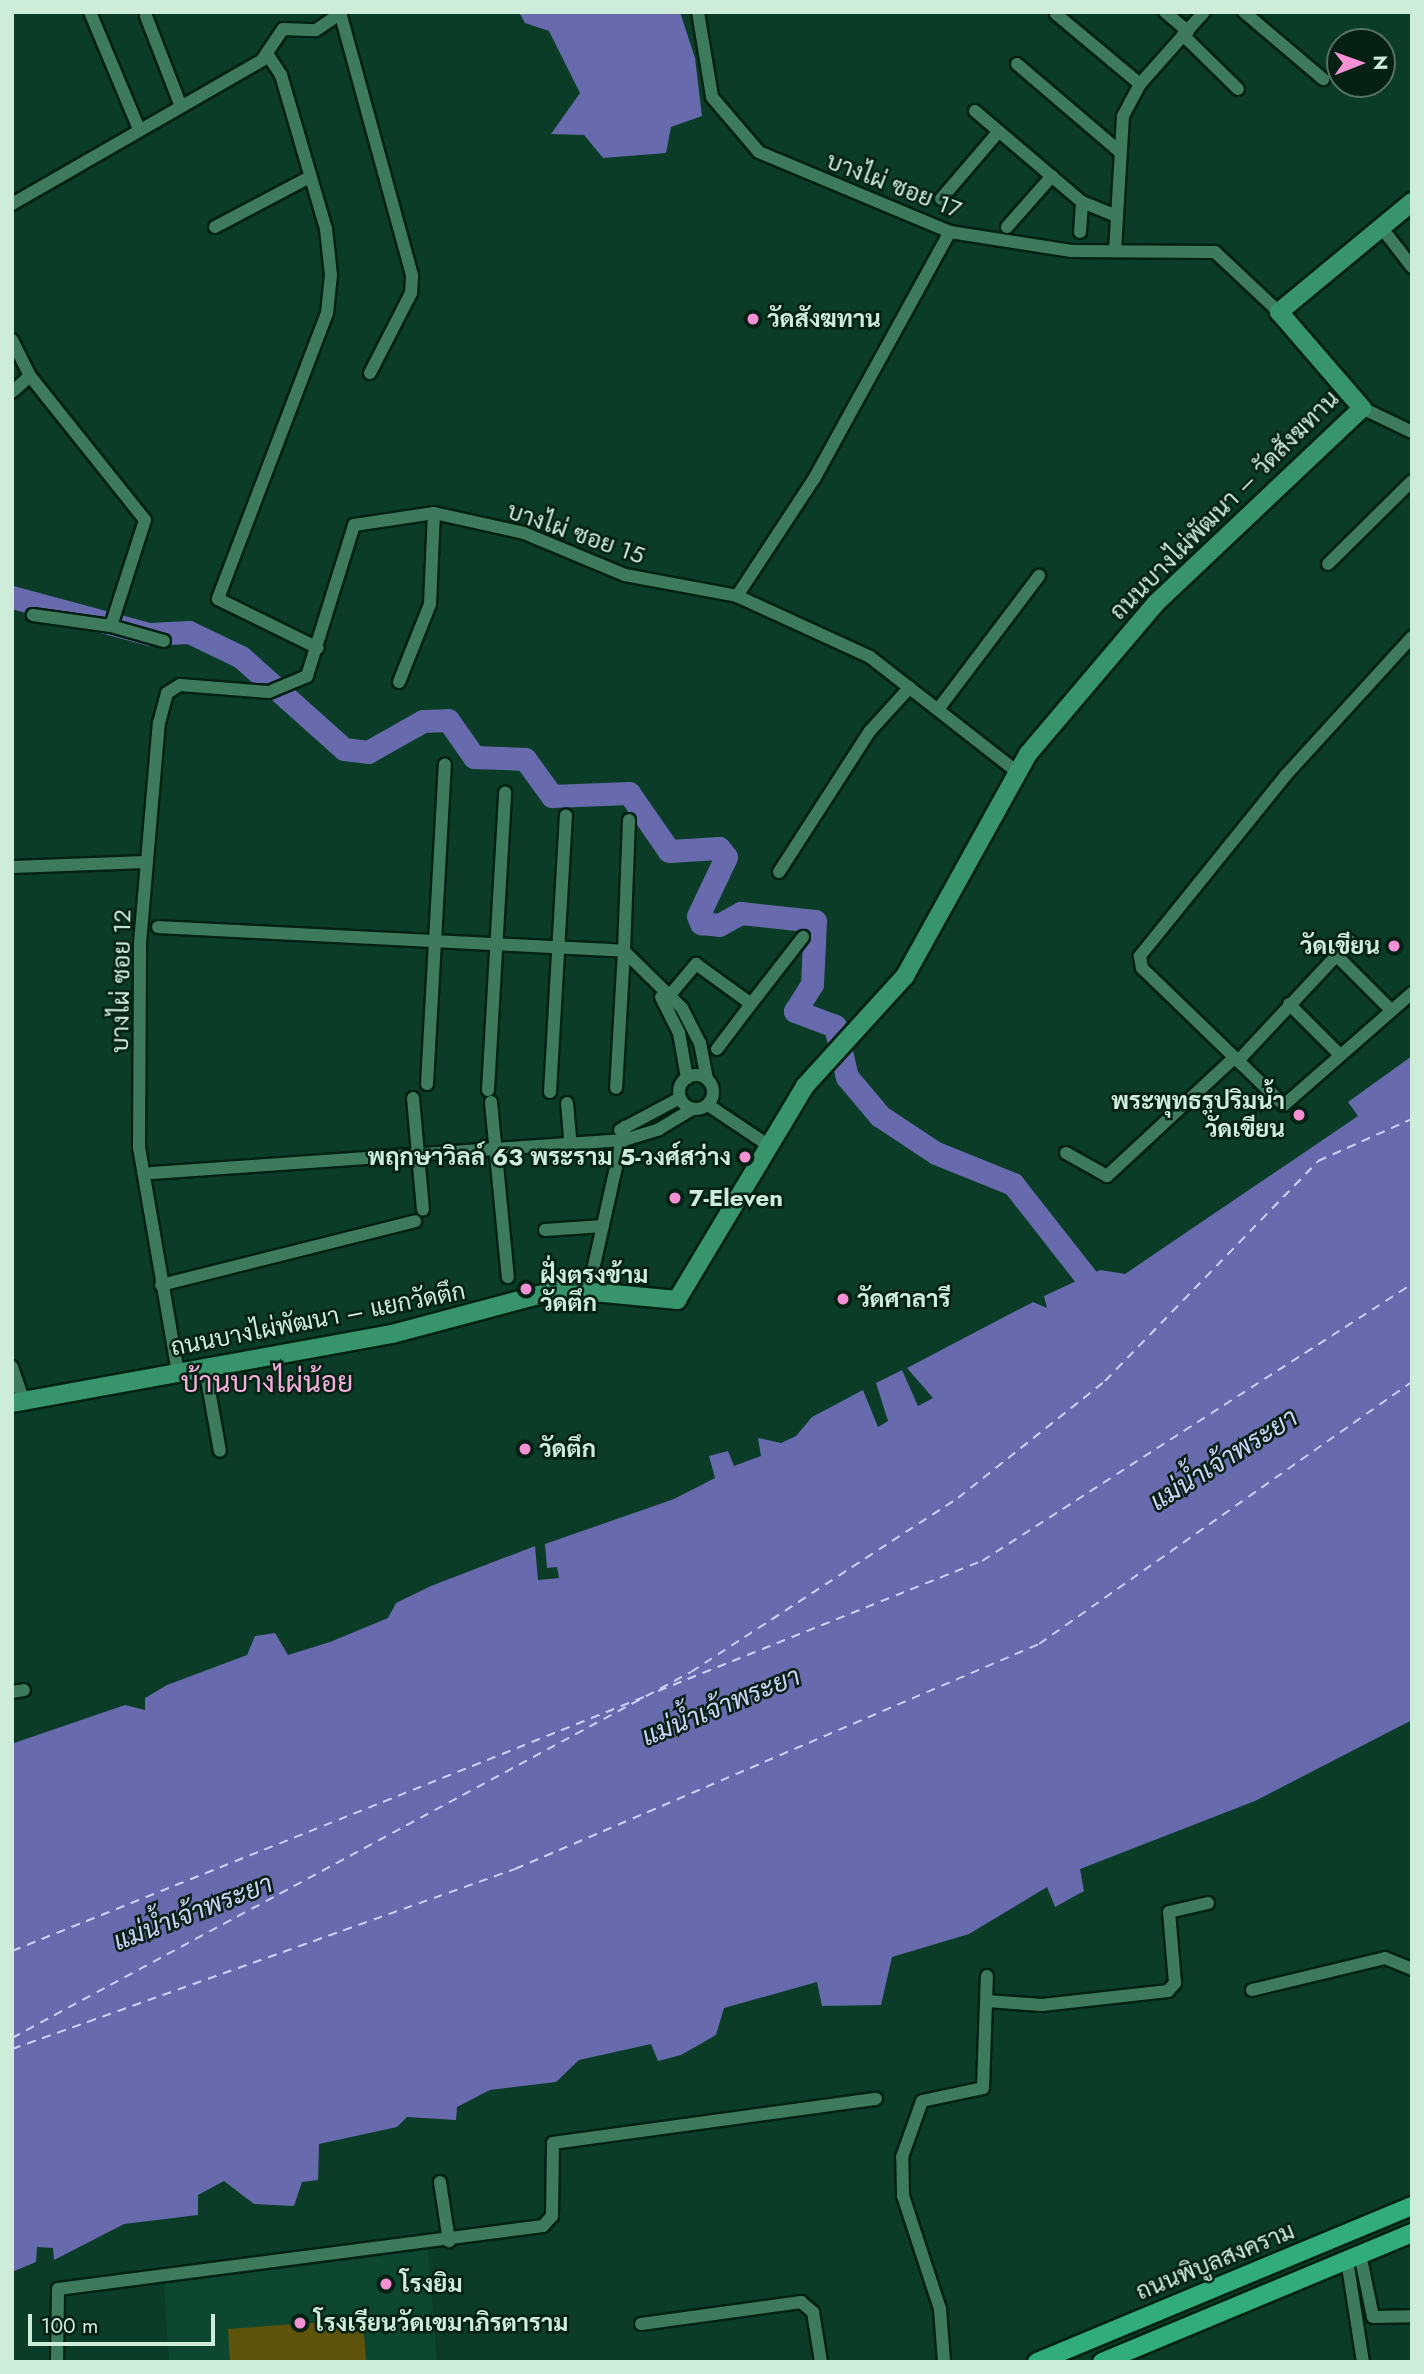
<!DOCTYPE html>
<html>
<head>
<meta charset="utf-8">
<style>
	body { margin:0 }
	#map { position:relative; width:1424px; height:2374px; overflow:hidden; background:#0a3c27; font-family:Jost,Sarabun,sans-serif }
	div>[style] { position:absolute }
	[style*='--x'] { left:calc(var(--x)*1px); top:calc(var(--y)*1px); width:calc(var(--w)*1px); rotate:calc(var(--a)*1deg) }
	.built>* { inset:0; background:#0d472f }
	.green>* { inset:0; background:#5d530a }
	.water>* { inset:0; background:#676aac }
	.river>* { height:23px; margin:-11.5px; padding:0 11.5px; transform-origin:11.5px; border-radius:11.5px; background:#676aac }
	.ferry>* { height:2px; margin-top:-1px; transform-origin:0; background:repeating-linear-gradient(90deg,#cdd1f7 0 9px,transparent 0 16px) }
	.roads { filter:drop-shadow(2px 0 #012012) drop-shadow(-2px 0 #012012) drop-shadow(0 2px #012012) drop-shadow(0 -2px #012012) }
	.street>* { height:12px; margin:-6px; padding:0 6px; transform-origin:6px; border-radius:6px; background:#3e7b5d }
	.street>.ring { margin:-6px; padding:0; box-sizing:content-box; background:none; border:12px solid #3e7b5d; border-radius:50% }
	.secondary>* { height:18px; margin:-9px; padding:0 9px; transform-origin:9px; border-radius:9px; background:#37946b }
	.primary>* { height:18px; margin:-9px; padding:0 9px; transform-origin:9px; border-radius:9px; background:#30ad7a }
	.dots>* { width:19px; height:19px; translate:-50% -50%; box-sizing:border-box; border:4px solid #062014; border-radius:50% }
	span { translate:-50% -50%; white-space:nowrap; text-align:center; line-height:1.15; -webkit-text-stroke:5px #062014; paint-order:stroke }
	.street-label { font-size:24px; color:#cdecda }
	.poi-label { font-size:24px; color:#cdecda; font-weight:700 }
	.left { translate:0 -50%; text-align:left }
	.right { translate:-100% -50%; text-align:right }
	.water-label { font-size:26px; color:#cdd1f7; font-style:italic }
	.quarter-label { font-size:28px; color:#f4aedc }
	.frame { position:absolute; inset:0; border:14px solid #cdecda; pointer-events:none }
	.north { position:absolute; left:1326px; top:28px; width:70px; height:70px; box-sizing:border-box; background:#062014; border:2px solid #567263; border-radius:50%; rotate:89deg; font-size:19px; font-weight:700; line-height:28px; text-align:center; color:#cdecda }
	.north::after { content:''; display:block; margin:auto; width:24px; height:32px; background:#f491d4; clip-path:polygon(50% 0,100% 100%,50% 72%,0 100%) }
	.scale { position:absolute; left:28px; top:2314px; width:187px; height:32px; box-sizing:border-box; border:4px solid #cdecda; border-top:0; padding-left:9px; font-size:21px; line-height:24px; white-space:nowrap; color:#cdecda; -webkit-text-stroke:5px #062014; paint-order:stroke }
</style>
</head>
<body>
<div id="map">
	<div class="built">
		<i style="clip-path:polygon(428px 2250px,437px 2362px,169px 2362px,164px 2284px)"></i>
	</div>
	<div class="green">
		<i style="clip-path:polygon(363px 2319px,366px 2362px,230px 2362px,228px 2329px)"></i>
	</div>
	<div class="water">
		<i style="clip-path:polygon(519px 12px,680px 12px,695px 58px,702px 116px,671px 127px,666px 153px,603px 158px,584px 135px,551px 134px,580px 93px,549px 31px,525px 23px)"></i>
		<i style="clip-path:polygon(1412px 1056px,1412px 1720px,1255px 1801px,1080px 1869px,1084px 1891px,1055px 1907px,1047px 1887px,969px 1934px,892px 1957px,881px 2005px,822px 2006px,817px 1982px,724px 2008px,716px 2035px,681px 2055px,658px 2061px,651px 2044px,579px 2060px,556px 2082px,490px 2090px,457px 2107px,456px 2120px,407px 2117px,397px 2127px,319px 2144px,318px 2180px,302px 2182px,294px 2206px,254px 2204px,224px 2181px,198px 2195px,198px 2215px,124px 2224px,54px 2260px,53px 2248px,37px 2247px,36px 2262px,12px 2272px,14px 1743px,125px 1705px,145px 1710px,145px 1698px,167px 1685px,247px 1655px,255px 1636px,275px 1633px,288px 1655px,330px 1642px,388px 1618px,396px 1603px,431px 1586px,535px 1546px,538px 1580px,559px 1578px,557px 1567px,547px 1568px,545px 1544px,674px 1499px,715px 1478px,709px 1456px,728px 1451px,734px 1466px,761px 1456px,758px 1438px,781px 1443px,796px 1436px,812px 1417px,863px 1390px,878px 1427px,888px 1421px,876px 1383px,902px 1370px,918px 1406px,933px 1398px,907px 1368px,1033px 1302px,1047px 1308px,1044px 1296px,1100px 1270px,1125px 1274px,1358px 1116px,1348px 1102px)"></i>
	</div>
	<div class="river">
		<i style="--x:12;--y:597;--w:142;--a:15.1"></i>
		<i style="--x:149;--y:634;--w:40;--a:-2.9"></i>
		<i style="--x:189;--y:632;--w:58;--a:25.7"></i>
		<i style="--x:241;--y:657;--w:138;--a:41.8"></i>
		<i style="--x:344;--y:749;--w:24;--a:7"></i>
		<i style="--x:368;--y:752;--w:63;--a:-29.4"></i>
		<i style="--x:423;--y:721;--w:25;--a:-2"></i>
		<i style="--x:448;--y:720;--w:45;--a:54.9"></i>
		<i style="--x:474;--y:757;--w:51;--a:2.2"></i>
		<i style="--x:525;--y:759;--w:46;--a:53.9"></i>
		<i style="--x:552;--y:796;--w:77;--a:-2.2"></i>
		<i style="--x:629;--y:793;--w:70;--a:55.4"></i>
		<i style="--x:669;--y:851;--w:50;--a:-3.4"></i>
		<i style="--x:719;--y:848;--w:11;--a:52"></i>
		<i style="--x:726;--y:857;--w:65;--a:115.4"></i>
		<i style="--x:698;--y:916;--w:8;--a:67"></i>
		<i style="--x:701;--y:923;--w:18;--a:6"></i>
		<i style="--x:719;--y:925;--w:25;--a:-29"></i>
		<i style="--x:741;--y:913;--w:74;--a:6.2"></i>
		<i style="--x:815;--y:921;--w:63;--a:92.7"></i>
		<i style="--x:812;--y:984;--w:32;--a:122"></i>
		<i style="--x:795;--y:1011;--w:43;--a:20.6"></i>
		<i style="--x:835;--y:1026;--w:52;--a:76.8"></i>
		<i style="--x:847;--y:1077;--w:51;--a:49.8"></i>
		<i style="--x:880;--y:1116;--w:67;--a:33.5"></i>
		<i style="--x:936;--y:1153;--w:83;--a:21.9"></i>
		<i style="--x:1013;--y:1184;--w:147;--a:51.9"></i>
	</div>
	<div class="ferry">
		<i style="--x:658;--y:1691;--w:349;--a:-21.9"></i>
		<i style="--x:982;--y:1561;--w:511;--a:-32.79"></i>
		<i style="--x:12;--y:1951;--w:681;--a:-21.9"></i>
		<i style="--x:12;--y:2038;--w:771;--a:-28.33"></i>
		<i style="--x:691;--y:1672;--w:319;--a:-33.1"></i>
		<i style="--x:958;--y:1498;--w:188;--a:-38.5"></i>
		<i style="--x:1105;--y:1381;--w:306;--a:-45.9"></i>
		<i style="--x:1318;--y:1161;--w:103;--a:-24.1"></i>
		<i style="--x:12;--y:2049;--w:534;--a:-19.69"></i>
		<i style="--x:515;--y:1869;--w:570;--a:-23.24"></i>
		<i style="--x:1039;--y:1644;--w:456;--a:-35.1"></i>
	</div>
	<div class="roads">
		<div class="street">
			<i style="--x:90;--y:12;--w:127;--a:67.3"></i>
			<i style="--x:340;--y:12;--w:274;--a:74.7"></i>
			<i style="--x:412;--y:276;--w:17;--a:93"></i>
			<i style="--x:411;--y:293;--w:90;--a:117.1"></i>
			<i style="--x:698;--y:12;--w:86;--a:80.6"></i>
			<i style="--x:712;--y:97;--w:72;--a:49.5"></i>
			<i style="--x:759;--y:152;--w:207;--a:22.7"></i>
			<i style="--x:950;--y:232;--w:123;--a:8.9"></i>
			<i style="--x:1072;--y:251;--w:143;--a:0.4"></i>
			<i style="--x:1215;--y:252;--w:88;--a:43.2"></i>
			<i style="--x:1165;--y:12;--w:30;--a:40"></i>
			<i style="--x:1244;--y:12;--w:104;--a:40.3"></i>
			<i style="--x:1056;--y:14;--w:109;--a:39.8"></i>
			<i style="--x:146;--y:16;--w:94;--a:68.9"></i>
			<i style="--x:1183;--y:35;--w:77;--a:44.5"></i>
			<i style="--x:268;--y:55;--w:24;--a:57"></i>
			<i style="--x:281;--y:75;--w:160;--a:73.7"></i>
			<i style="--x:326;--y:229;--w:46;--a:83.8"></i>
			<i style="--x:331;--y:275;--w:38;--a:96"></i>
			<i style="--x:327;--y:313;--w:306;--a:110.9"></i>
			<i style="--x:218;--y:599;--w:111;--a:26.1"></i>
			<i style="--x:1017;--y:64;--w:135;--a:40.5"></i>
			<i style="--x:975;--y:111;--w:140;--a:40.4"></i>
			<i style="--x:1082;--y:202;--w:37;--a:22"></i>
			<i style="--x:941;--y:199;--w:89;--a:-49.5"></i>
			<i style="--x:12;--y:204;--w:289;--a:-29.9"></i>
			<i style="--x:262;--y:60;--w:37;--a:-56"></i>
			<i style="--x:283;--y:29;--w:33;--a:2"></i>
			<i style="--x:316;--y:30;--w:30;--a:-34"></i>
			<i style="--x:215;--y:227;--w:105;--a:-27.8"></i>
			<i style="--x:1007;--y:227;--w:68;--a:-48.6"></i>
			<i style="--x:1381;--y:227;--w:51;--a:52.2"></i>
			<i style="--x:1080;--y:232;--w:30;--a:-86"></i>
			<i style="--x:1115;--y:251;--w:135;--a:-86.6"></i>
			<i style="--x:1123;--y:116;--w:36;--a:-62"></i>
			<i style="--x:1140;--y:84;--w:96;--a:-48.4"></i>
			<i style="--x:12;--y:340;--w:40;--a:63.4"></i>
			<i style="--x:30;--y:376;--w:184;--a:51.4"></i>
			<i style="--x:145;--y:520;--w:111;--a:107.8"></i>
			<i style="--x:111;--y:626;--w:79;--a:-172"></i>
			<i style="--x:12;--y:392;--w:24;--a:-42"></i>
			<i style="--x:1362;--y:408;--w:55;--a:25.6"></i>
			<i style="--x:1328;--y:564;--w:118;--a:-44.7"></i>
			<i style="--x:737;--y:596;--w:140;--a:-56.7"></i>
			<i style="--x:814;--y:479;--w:282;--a:-61.2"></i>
			<i style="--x:111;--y:626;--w:55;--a:15.8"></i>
			<i style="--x:1412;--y:637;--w:187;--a:132.4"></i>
			<i style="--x:1286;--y:775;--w:233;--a:128.9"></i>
			<i style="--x:1140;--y:956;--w:12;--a:81"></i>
			<i style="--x:1142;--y:968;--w:197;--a:44"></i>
			<i style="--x:1284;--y:1105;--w:170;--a:-41.2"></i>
			<i style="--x:399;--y:682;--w:84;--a:-68.3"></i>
			<i style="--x:430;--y:604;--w:91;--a:-87.5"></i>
			<i style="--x:939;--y:708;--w:166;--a:-52.9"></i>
			<i style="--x:629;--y:820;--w:131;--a:92.2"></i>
			<i style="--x:624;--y:951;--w:81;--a:44.5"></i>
			<i style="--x:682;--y:1008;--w:39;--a:63"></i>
			<i style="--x:700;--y:1043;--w:37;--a:79"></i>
			<i style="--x:12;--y:867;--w:134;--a:-2.1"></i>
			<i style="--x:779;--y:872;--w:168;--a:-57.2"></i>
			<i style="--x:870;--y:731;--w:59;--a:-47.7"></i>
			<i style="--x:158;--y:927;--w:467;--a:2.9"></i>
			<i style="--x:624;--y:951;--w:137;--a:93.3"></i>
			<i style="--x:1336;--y:955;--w:78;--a:45"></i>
			<i style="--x:661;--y:997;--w:40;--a:63.4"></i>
			<i style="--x:679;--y:1033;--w:46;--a:79.9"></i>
			<i style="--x:664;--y:1002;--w:50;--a:-49.9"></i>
			<i style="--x:696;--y:964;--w:68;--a:36"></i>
			<i style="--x:751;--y:1004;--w:85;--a:-52.2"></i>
			<i style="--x:1289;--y:1004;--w:69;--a:45"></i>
			<i style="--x:717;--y:1049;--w:56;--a:-52.9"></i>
			<i style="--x:1238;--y:1061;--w:164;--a:-47"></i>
			<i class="ring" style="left:679px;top:1075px;width:22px;height:22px"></i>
			<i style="--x:427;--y:1084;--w:320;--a:-86.8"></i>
			<i style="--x:488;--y:1090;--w:298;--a:-86.7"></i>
			<i style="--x:550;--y:1092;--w:277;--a:-86.7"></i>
			<i style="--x:413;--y:1098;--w:112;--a:84.9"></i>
			<i style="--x:491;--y:1102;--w:176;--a:84.5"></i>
			<i style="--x:567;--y:1103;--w:38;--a:85"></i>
			<i style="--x:708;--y:1105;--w:72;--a:33.7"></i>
			<i style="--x:620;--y:1130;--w:68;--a:-28.1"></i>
			<i style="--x:1066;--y:1153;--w:47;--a:29.3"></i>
			<i style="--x:1107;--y:1176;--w:173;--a:-42.9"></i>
			<i style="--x:152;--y:1173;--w:473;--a:-4"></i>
			<i style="--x:624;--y:1140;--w:37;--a:-17"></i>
			<i style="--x:659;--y:1129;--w:39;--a:-31"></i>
			<i style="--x:545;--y:1230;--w:58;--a:-3.9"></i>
			<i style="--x:593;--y:1270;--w:147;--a:-77.4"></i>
			<i style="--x:161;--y:1285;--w:262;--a:-14.1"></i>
			<i style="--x:12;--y:1367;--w:36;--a:71"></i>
			<i style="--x:205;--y:1368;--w:84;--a:79.8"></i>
			<i style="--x:178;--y:1373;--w:228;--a:-99.8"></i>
			<i style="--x:139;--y:1148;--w:205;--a:-89.7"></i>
			<i style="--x:140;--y:943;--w:221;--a:-85.1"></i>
			<i style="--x:159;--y:723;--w:31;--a:-75"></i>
			<i style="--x:167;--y:693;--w:15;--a:-32"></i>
			<i style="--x:180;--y:685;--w:89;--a:4.5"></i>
			<i style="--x:269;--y:692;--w:41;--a:-22.8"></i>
			<i style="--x:307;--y:676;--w:158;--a:-72.7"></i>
			<i style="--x:354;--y:525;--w:81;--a:-8.5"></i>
			<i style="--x:434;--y:513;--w:92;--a:12.5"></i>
			<i style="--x:524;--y:533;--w:109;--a:22.6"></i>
			<i style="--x:625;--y:575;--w:114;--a:10.6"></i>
			<i style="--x:737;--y:596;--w:146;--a:24.6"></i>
			<i style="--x:870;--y:657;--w:187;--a:38"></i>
			<i style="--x:12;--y:1692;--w:12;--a:-9"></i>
			<i style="--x:1252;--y:1990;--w:137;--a:-13.5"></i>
			<i style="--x:1385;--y:1958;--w:29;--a:22"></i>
			<i style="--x:987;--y:2001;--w:55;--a:4.2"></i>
			<i style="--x:1042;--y:2005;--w:127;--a:-6.3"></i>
			<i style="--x:1168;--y:1991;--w:11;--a:-49"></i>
			<i style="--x:1175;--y:1983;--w:71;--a:-94.8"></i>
			<i style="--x:1169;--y:1912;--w:40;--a:-13"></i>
			<i style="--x:440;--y:2182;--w:60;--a:81.3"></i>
			<i style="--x:1360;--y:2254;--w:64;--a:78.3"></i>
			<i style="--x:1373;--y:2317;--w:39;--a:-1"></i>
			<i style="--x:1347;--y:2260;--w:103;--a:81.1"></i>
			<i style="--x:641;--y:2324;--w:162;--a:-7.8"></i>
			<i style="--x:801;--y:2302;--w:16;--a:40"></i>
			<i style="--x:813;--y:2312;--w:51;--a:80.9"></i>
			<i style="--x:57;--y:2362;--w:73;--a:-89.2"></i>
			<i style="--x:58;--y:2289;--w:489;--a:-7.4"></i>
			<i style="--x:543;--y:2226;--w:13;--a:-48"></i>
			<i style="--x:552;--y:2216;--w:73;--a:-89.2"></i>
			<i style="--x:553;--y:2143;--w:326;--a:-7.8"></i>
			<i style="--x:944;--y:2362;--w:53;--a:-94.3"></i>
			<i style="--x:940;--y:2309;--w:119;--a:-108.1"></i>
			<i style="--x:903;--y:2196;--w:39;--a:-91"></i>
			<i style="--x:902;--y:2157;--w:59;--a:-70.3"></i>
			<i style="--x:922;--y:2101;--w:62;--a:-12"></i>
			<i style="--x:983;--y:2088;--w:112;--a:-88"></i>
		</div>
		<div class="secondary">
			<i style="--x:12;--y:1403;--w:386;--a:-10.3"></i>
			<i style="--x:392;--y:1334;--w:175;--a:-14.9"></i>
			<i style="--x:561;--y:1289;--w:117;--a:5.4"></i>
			<i style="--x:677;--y:1300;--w:249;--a:-59.1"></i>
			<i style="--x:805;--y:1086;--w:149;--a:-47.7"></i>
			<i style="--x:905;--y:976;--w:254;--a:-61"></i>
			<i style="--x:1028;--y:754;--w:197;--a:-49.7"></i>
			<i style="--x:1155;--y:604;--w:285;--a:-43.4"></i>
			<i style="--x:1362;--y:408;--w:127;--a:-130.8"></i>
			<i style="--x:1279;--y:312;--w:173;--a:-39.6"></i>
		</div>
		<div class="primary">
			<i style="--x:1037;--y:2362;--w:406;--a:-22.6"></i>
			<i style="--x:1102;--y:2362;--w:336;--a:-22.6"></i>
		</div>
	</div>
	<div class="dots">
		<i style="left:753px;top:319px;background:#f491d4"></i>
		<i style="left:1394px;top:946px;background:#f491d4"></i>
		<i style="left:1299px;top:1115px;background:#f491d4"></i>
		<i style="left:745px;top:1157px;background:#f491d4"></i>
		<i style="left:675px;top:1198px;background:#f491d4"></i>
		<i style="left:526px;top:1289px;background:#f491d4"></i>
		<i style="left:843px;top:1299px;background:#f491d4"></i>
		<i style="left:525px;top:1449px;background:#f491d4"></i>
		<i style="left:386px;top:2284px;background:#f491d4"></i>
		<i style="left:300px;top:2323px;background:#f491d4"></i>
	</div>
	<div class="street-label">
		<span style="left:894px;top:185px;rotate:21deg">บางไผ่ ซอย 17</span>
		<span style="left:1224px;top:505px;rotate:-45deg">ถนนบางไผ่พัฒนา – วัดสังฆทาน</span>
		<span style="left:576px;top:533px;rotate:19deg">บางไผ่ ซอย 15</span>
		<span style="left:121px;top:981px;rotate:-89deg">บางไผ่ ซอย 12</span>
		<span style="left:318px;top:1319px;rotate:-11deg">ถนนบางไผ่พัฒนา – แยกวัดตึก</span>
		<span style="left:1215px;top:2261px;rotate:-22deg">ถนนพิบูลสงคราม</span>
	</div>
	<div class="poi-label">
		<span class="left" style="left:767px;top:319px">วัดสังฆทาน</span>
		<span class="right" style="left:1380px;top:946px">วัดเขียน</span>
		<span class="right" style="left:1285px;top:1115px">พระพุทธรูปริมน้ำ<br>วัดเขียน</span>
		<span class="right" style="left:731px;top:1157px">พฤกษาวิลล์ 63 พระราม 5-วงศ์สว่าง</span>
		<span class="left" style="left:689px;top:1198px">7-Eleven</span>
		<span class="left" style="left:540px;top:1289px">ฝั่งตรงข้าม<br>วัดตึก</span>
		<span class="left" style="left:857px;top:1299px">วัดศาลารี</span>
		<span class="left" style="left:539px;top:1449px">วัดตึก</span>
		<span class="left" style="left:400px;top:2284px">โรงยิม</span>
		<span class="left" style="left:314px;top:2323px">โรงเรียนวัดเขมาภิรตาราม</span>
	</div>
	<div class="water-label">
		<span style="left:1224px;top:1460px;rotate:-32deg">แม่น้ำเจ้าพระยา</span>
		<span style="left:721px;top:1707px;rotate:-22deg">แม่น้ำเจ้าพระยา</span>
		<span style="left:193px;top:1913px;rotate:-21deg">แม่น้ำเจ้าพระยา</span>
	</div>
	<div class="quarter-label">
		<span style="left:267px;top:1383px">บ้านบางไผ่น้อย</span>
	</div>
	<div class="frame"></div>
	<div class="north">N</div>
	<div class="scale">100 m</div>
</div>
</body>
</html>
